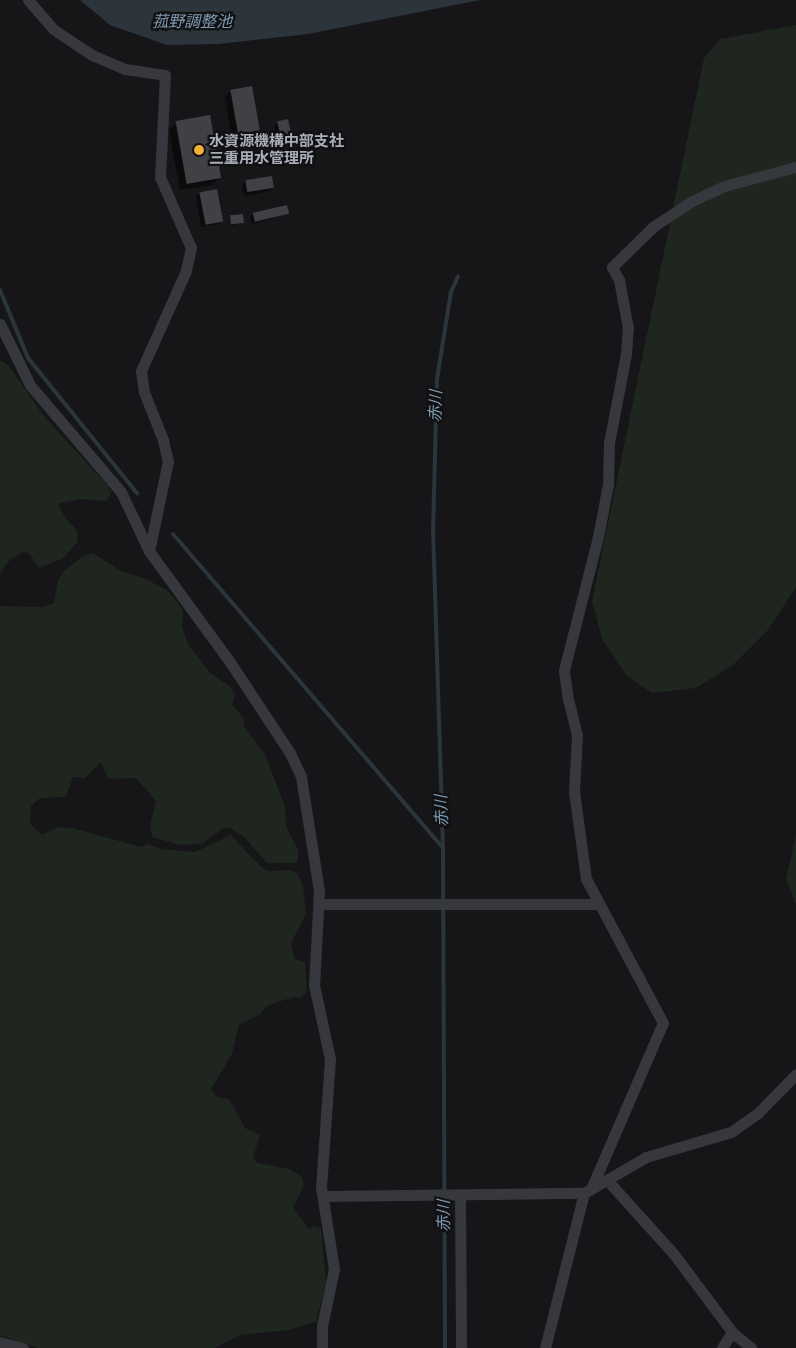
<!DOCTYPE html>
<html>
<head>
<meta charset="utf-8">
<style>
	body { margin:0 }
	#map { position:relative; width:796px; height:1348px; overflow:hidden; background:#161618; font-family:Cabin,"Noto Sans JP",sans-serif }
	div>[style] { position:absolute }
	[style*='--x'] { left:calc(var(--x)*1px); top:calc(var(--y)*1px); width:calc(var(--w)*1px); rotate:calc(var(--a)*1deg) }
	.green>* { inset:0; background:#1e261f }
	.water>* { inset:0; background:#2c353c }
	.shadow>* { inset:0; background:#0007 }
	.stream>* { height:4px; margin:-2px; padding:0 2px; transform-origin:2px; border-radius:2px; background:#2c353c }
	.building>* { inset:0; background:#404145; transform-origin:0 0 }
	.minor>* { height:11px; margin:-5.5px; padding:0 5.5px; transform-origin:5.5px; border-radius:5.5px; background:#37383d }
	.dots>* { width:14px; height:14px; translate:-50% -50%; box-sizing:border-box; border:2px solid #111113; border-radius:50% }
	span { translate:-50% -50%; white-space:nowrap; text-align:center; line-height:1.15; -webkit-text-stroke:4.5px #111113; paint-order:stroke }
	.poi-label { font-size:15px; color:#a8adb8; font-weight:700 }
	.left { translate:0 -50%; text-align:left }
	.water-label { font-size:16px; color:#7f9bb3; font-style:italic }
</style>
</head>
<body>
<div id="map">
	<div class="green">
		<i style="clip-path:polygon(796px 25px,796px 587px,768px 630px,733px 665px,696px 688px,652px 693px,627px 676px,602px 639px,592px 601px,704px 58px,720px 39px)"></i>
		<i style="clip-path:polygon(0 360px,9px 366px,43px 415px,109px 487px,111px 493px,107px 501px,81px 499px,58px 504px,65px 517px,77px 530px,78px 541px,62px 559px,39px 568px,29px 553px,23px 552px,10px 560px,0 573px)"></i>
		<i style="clip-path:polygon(93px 553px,121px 571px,146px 579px,167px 590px,179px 604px,183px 612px,182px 627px,188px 644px,210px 673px,231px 687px,235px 694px,232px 705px,243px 717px,245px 728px,265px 754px,285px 807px,286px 826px,298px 850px,298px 859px,296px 863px,267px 863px,244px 837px,230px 828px,224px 828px,201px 844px,180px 845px,152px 837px,150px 826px,156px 801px,136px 778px,108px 779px,101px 762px,85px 778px,73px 777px,66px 797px,40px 798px,31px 806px,30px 824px,42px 835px,58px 827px,72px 828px,141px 847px,149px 844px,160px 849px,195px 852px,231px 835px,261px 867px,269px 871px,290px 870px,297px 874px,303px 885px,306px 914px,291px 943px,294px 959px,305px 962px,307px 991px,301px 998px,294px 997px,268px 1005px,260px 1014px,239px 1025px,232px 1054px,211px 1089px,217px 1097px,229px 1099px,245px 1128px,260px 1135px,253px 1158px,258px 1163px,290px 1169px,302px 1177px,304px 1185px,293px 1208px,309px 1229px,313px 1226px,321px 1228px,326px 1282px,316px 1322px,288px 1330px,240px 1335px,215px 1348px,38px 1348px,0 1335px,0 606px,43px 607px,54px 603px,58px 580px,64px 571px,83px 556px)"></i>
		<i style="clip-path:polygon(796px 835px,796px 904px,786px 879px)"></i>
	</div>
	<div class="water">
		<i style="clip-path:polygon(80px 0,480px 0,308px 34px,218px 44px,167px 45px,110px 25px)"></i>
	</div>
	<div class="shadow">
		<i style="clip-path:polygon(230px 91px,259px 130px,254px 135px,232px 139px,225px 97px)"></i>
		<i style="clip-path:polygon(177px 123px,220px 177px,212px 185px,180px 190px,169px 130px)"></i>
		<i style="clip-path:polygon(278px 123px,291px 142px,288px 145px,278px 147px,274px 126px)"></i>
		<i style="clip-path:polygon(271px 177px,273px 187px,270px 191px,244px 196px,242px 186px,245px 182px)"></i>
		<i style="clip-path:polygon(199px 193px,222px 220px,218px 224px,201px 227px,196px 197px)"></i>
		<i style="clip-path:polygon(254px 213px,288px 214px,252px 224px,250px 217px)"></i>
		<i style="clip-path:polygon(231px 217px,243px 222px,231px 226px)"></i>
	</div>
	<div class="stream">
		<i style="--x:0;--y:290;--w:74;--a:67.6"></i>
		<i style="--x:28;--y:358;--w:174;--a:51.1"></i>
		<i style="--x:173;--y:534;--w:413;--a:49.3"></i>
		<i style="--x:445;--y:1348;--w:501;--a:-90.23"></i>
		<i style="--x:443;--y:847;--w:315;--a:-91.8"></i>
		<i style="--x:433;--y:532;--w:153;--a:-88.5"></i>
		<i style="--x:437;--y:379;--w:88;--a:-80.9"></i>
		<i style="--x:451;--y:292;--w:17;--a:-66"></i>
	</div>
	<div class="building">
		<i style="left:252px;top:86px;width:45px;height:22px;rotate:80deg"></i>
		<i style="left:210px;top:115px;width:64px;height:35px;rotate:80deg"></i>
		<i style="left:288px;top:119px;width:24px;height:11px;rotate:78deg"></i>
		<i style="left:272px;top:176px;width:12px;height:27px;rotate:81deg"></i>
		<i style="left:217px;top:189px;width:33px;height:18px;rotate:79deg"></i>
		<i style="left:287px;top:205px;width:9px;height:35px;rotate:77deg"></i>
		<i style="left:243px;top:214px;width:9px;height:13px;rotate:84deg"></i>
	</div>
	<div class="minor">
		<i style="--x:28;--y:0;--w:38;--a:49"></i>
		<i style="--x:53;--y:29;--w:47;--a:33.7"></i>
		<i style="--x:92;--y:55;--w:36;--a:23"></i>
		<i style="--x:125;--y:69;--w:40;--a:8.5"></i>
		<i style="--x:165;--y:75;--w:102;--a:92.8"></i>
		<i style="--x:160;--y:177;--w:77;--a:66.4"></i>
		<i style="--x:191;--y:248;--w:26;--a:103"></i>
		<i style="--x:185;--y:273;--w:107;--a:114.2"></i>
		<i style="--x:141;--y:371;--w:21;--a:82"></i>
		<i style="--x:144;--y:392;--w:52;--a:68.4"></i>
		<i style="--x:163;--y:440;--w:22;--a:77"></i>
		<i style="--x:168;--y:461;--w:92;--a:101.9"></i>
		<i style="--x:0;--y:324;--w:68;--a:63.8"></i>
		<i style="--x:30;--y:385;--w:140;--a:49.6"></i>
		<i style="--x:121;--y:492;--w:65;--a:64.6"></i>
		<i style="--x:149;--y:551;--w:137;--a:53.9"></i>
		<i style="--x:230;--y:662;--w:109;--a:56.6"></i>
		<i style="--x:290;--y:753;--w:26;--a:65"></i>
		<i style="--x:301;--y:777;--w:115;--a:81"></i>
		<i style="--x:319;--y:891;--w:94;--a:93"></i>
		<i style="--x:314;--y:985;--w:76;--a:77.8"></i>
		<i style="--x:330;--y:1059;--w:128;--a:94"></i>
		<i style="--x:321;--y:1187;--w:83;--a:81"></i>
		<i style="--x:334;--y:1269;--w:58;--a:101.9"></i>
		<i style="--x:322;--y:1326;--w:22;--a:90"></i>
		<i style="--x:319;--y:904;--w:278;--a:0"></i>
		<i style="--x:607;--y:1180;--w:98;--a:47.9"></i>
		<i style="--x:673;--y:1253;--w:99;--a:53.2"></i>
		<i style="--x:732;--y:1332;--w:25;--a:40"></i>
		<i style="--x:591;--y:1189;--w:181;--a:-66.6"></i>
		<i style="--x:663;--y:1023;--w:163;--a:-118.1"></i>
		<i style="--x:586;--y:879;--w:89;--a:-97.8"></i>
		<i style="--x:574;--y:791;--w:56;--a:-86.9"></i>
		<i style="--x:577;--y:735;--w:36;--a:-104"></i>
		<i style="--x:568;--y:700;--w:30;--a:-98"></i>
		<i style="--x:564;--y:670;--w:137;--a:-75.7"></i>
		<i style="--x:598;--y:537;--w:54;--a:-79.3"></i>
		<i style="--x:608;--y:484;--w:41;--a:-88.6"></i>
		<i style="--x:609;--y:443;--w:91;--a:-79.2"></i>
		<i style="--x:626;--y:354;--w:26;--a:-86"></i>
		<i style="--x:628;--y:328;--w:49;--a:-100.6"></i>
		<i style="--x:619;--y:280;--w:15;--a:-118"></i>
		<i style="--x:612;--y:267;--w:59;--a:-44.3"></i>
		<i style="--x:654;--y:226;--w:45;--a:-33.3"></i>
		<i style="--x:692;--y:201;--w:35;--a:-25"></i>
		<i style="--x:724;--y:186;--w:74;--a:-14.8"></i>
		<i style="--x:323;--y:1196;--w:261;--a:-0.7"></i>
		<i style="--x:584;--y:1193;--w:72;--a:-30.1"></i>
		<i style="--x:646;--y:1157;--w:89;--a:-16.4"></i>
		<i style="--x:731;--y:1132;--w:33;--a:-35"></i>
		<i style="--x:758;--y:1113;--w:54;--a:-45.7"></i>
		<i style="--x:460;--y:1196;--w:152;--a:89.6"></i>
		<i style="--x:0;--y:1342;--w:24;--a:15"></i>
		<i style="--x:545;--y:1348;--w:160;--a:-75.9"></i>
		<i style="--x:722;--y:1348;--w:19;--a:-58"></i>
	</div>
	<div class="dots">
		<i style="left:199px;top:150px;background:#f2b134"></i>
	</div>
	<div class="poi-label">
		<span class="left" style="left:209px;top:150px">水資源機構中部支社<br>三重用水管理所</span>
	</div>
	<div class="water-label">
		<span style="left:192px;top:22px">菰野調整池</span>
		<span style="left:436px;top:406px;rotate:-88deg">赤川</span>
		<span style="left:442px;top:811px;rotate:-92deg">赤川</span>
		<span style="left:444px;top:1216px;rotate:-90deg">赤川</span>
	</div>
</div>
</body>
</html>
